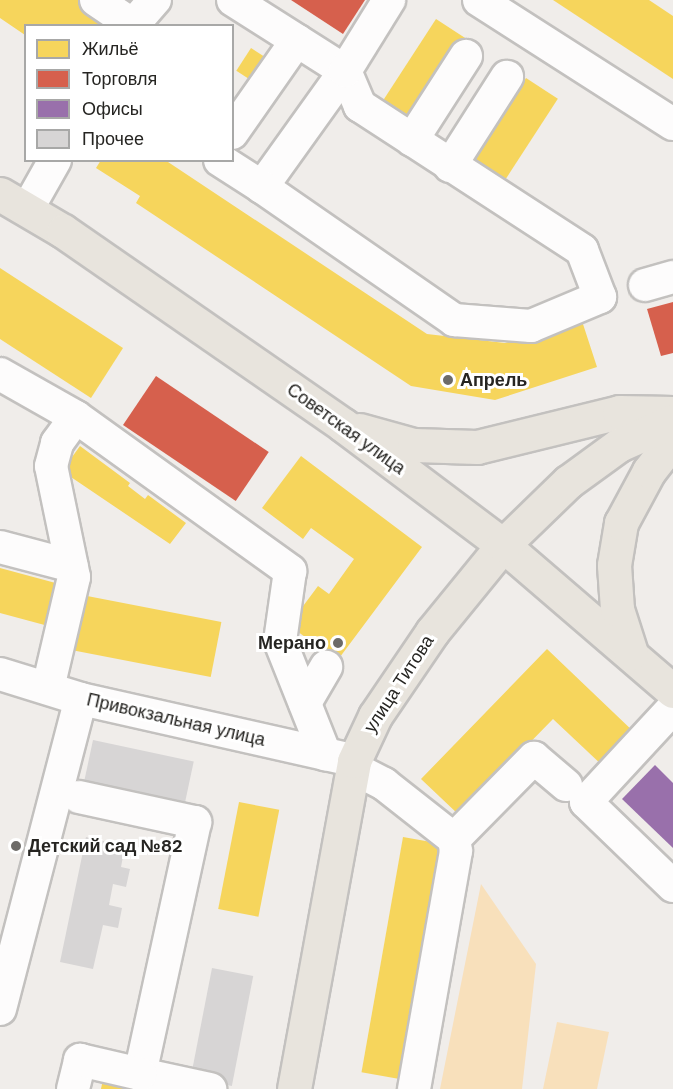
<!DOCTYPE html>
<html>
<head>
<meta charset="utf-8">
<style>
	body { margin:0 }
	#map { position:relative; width:673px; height:1089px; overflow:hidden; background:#f0edea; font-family:"DM Sans",sans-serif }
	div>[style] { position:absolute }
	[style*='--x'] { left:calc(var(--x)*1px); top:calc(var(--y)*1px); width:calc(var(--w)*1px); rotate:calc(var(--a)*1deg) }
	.green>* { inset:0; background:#f8e0bb }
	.homes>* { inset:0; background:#f6d55c; transform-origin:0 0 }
	.shops>* { inset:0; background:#d6604d; transform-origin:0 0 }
	.offices>* { inset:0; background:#9970ab }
	.building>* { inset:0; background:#d7d5d5; transform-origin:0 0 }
	.roads { filter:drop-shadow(2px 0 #c3c1bf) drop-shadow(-2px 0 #c3c1bf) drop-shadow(0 2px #c3c1bf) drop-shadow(0 -2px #c3c1bf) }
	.minor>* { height:32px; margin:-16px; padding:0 16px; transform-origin:16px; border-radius:16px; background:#fdfcfc }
	.major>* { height:33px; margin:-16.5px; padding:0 16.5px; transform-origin:16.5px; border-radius:16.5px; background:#e8e4dd }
	.dots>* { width:16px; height:16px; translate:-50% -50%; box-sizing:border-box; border:3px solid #fff; border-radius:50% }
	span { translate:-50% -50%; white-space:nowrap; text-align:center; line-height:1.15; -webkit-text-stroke:6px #fff; paint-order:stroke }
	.poi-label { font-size:18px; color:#262522; font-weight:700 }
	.left { translate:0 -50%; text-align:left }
	.right { translate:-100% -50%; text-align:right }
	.street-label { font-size:18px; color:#262522 }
	.legend { position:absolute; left:24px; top:24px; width:210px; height:138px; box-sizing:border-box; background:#fff; border:2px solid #a8a8a7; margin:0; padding:8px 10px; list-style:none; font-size:18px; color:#262522 }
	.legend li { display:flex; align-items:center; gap:12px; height:30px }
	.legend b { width:30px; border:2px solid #a8a8a7 }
</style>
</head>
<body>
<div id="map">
	<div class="green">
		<i style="clip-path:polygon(481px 884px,536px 964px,522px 1089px,440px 1089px)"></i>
		<i style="clip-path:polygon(557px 1022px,609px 1032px,597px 1089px,543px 1089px)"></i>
	</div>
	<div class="homes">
		<i style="clip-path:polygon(0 0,80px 0,119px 26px,26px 26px,25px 35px,0 18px)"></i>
		<i style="clip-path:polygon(553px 0,649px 0,673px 16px,673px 79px)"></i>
		<i style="left:436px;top:19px;width:38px;height:96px;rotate:33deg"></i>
		<i style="left:251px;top:48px;width:24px;height:27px;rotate:33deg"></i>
		<i style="left:526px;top:78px;width:38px;height:96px;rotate:33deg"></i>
		<i style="clip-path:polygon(101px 160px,165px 160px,427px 334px,505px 343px,582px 321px,597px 367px,495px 400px,411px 386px,136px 203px,140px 196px,96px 168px)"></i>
		<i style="clip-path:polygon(0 268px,123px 348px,91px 398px,0 339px)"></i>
		<i style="clip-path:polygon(80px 446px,130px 483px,128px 486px,145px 499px,148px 495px,186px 523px,170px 544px,62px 471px)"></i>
		<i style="clip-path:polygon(301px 456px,422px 547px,337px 661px,289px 625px,318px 586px,329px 594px,354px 559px,311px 528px,303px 539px,262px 508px)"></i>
		<i style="clip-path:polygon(0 568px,63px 585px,52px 627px,0 613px)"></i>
		<i style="left:82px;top:595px;width:142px;height:56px;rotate:11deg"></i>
		<i style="clip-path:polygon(547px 649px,636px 734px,604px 767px,553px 719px,459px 815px,421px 779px)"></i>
		<i style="left:239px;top:802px;width:41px;height:109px;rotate:11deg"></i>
		<i style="left:403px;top:837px;width:50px;height:239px;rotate:10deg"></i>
		<i style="clip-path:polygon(103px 1079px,144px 1089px,101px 1089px)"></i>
	</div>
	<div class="shops">
		<i style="clip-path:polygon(291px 0,365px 0,343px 34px)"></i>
		<i style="clip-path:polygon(673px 302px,673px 353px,661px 356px,647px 309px)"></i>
		<i style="left:156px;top:376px;width:136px;height:59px;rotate:34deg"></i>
	</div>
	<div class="offices">
		<i style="clip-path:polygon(655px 765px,673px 783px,673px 848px,622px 799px)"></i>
	</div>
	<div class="building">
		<i style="left:93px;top:740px;width:103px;height:41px;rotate:12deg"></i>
		<i style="clip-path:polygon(86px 837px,125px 846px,121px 867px,130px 869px,126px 887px,113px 884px,109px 905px,122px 908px,118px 928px,103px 925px,93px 969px,60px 962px)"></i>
		<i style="left:212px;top:968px;width:42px;height:112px;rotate:11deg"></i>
	</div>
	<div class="roads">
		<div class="minor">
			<i style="--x:96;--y:0;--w:45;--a:34"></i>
			<i style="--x:233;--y:0;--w:133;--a:32.4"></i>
			<i style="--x:345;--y:71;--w:143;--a:125.6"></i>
			<i style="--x:262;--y:187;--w:234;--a:34.7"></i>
			<i style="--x:454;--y:320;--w:77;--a:4.5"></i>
			<i style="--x:531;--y:326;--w:75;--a:-22.8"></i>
			<i style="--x:600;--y:297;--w:50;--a:-111"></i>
			<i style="--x:582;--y:250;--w:265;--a:-147"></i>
			<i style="--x:360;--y:106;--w:38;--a:-113"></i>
			<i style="--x:345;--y:71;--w:84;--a:-58.2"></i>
			<i style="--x:479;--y:0;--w:230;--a:32.6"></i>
			<i style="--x:132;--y:26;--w:35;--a:-49"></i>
			<i style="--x:232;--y:133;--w:113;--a:-55"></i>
			<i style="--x:412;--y:140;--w:100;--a:-57.3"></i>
			<i style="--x:220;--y:160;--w:50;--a:32.7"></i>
			<i style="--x:450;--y:166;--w:106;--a:-57.4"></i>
			<i style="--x:28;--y:208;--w:55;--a:-60.6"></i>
			<i style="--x:645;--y:285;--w:29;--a:-16"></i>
			<i style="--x:0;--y:374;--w:87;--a:29.5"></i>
			<i style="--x:76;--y:417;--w:264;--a:35.7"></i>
			<i style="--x:290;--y:571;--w:71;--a:98.1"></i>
			<i style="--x:280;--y:641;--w:122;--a:68.3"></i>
			<i style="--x:0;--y:547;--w:74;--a:14.8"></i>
			<i style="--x:0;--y:674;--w:85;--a:17.2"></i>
			<i style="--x:81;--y:699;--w:268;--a:12.7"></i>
			<i style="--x:48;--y:688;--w:114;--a:-76.8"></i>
			<i style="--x:74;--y:577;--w:113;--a:-101.7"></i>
			<i style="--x:51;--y:466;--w:24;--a:-75"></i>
			<i style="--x:57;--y:443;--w:32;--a:-54"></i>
			<i style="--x:305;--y:703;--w:42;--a:-59.7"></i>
			<i style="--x:673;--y:708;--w:128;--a:132.8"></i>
			<i style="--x:586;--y:802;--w:121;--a:44"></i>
			<i style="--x:353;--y:768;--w:35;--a:27"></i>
			<i style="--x:384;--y:784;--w:89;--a:38.2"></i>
			<i style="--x:454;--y:839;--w:12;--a:81"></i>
			<i style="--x:456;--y:851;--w:242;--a:100"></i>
			<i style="--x:79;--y:797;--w:119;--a:12.2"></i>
			<i style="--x:195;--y:822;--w:258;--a:102.3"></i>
			<i style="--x:140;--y:1074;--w:72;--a:12.1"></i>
			<i style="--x:454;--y:839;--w:114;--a:-45.4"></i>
			<i style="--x:534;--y:758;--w:42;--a:40.2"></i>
			<i style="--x:0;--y:1009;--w:320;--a:-75.4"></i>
			<i style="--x:73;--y:1089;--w:30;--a:-76"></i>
			<i style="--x:80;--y:1060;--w:62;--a:13.1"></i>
		</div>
		<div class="major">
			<i style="--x:0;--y:194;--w:73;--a:30.4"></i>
			<i style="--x:63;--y:231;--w:341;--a:34.7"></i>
			<i style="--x:343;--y:425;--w:200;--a:36.9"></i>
			<i style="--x:503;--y:545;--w:224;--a:40.7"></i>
			<i style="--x:359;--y:430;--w:57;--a:15.3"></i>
			<i style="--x:414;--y:445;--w:63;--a:1.8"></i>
			<i style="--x:477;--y:447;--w:146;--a:-13.8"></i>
			<i style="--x:619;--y:412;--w:54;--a:1.1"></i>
			<i style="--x:631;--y:653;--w:46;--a:-107.7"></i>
			<i style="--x:617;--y:609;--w:44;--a:-93.9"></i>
			<i style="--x:614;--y:565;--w:43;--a:-80.5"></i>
			<i style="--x:621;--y:523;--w:59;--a:-61.7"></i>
			<i style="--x:649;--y:471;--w:39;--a:-52"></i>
			<i style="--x:294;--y:1089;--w:333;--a:-79.6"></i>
			<i style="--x:354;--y:761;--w:50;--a:-65"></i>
			<i style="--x:375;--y:716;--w:102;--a:-55.8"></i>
			<i style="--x:432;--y:632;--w:112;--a:-50.8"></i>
			<i style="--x:503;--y:545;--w:91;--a:-44.1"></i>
			<i style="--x:568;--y:482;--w:63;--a:-36"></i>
			<i style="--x:619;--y:445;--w:59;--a:-24"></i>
		</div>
	</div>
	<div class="dots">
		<i style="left:448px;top:380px;background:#6d6b68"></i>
		<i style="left:338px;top:643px;background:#6d6b68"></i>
		<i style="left:16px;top:846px;background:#6d6b68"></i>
	</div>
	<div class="poi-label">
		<span class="left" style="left:460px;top:380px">Апрель</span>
		<span class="right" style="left:326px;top:643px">Мерано</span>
		<span class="left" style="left:28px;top:846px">Детский сад №82</span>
	</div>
	<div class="street-label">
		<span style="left:346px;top:429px;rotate:36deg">Советская улица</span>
		<span style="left:399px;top:684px;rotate:-57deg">улица Титова</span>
		<span style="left:176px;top:720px;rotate:13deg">Привокзальная улица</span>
	</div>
	<ul class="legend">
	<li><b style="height:16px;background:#f6d55c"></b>Жильё</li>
	<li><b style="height:16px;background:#d6604d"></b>Торговля</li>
	<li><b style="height:16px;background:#9970ab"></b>Офисы</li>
	<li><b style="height:16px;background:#d7d5d5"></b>Прочее</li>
	</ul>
</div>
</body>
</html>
